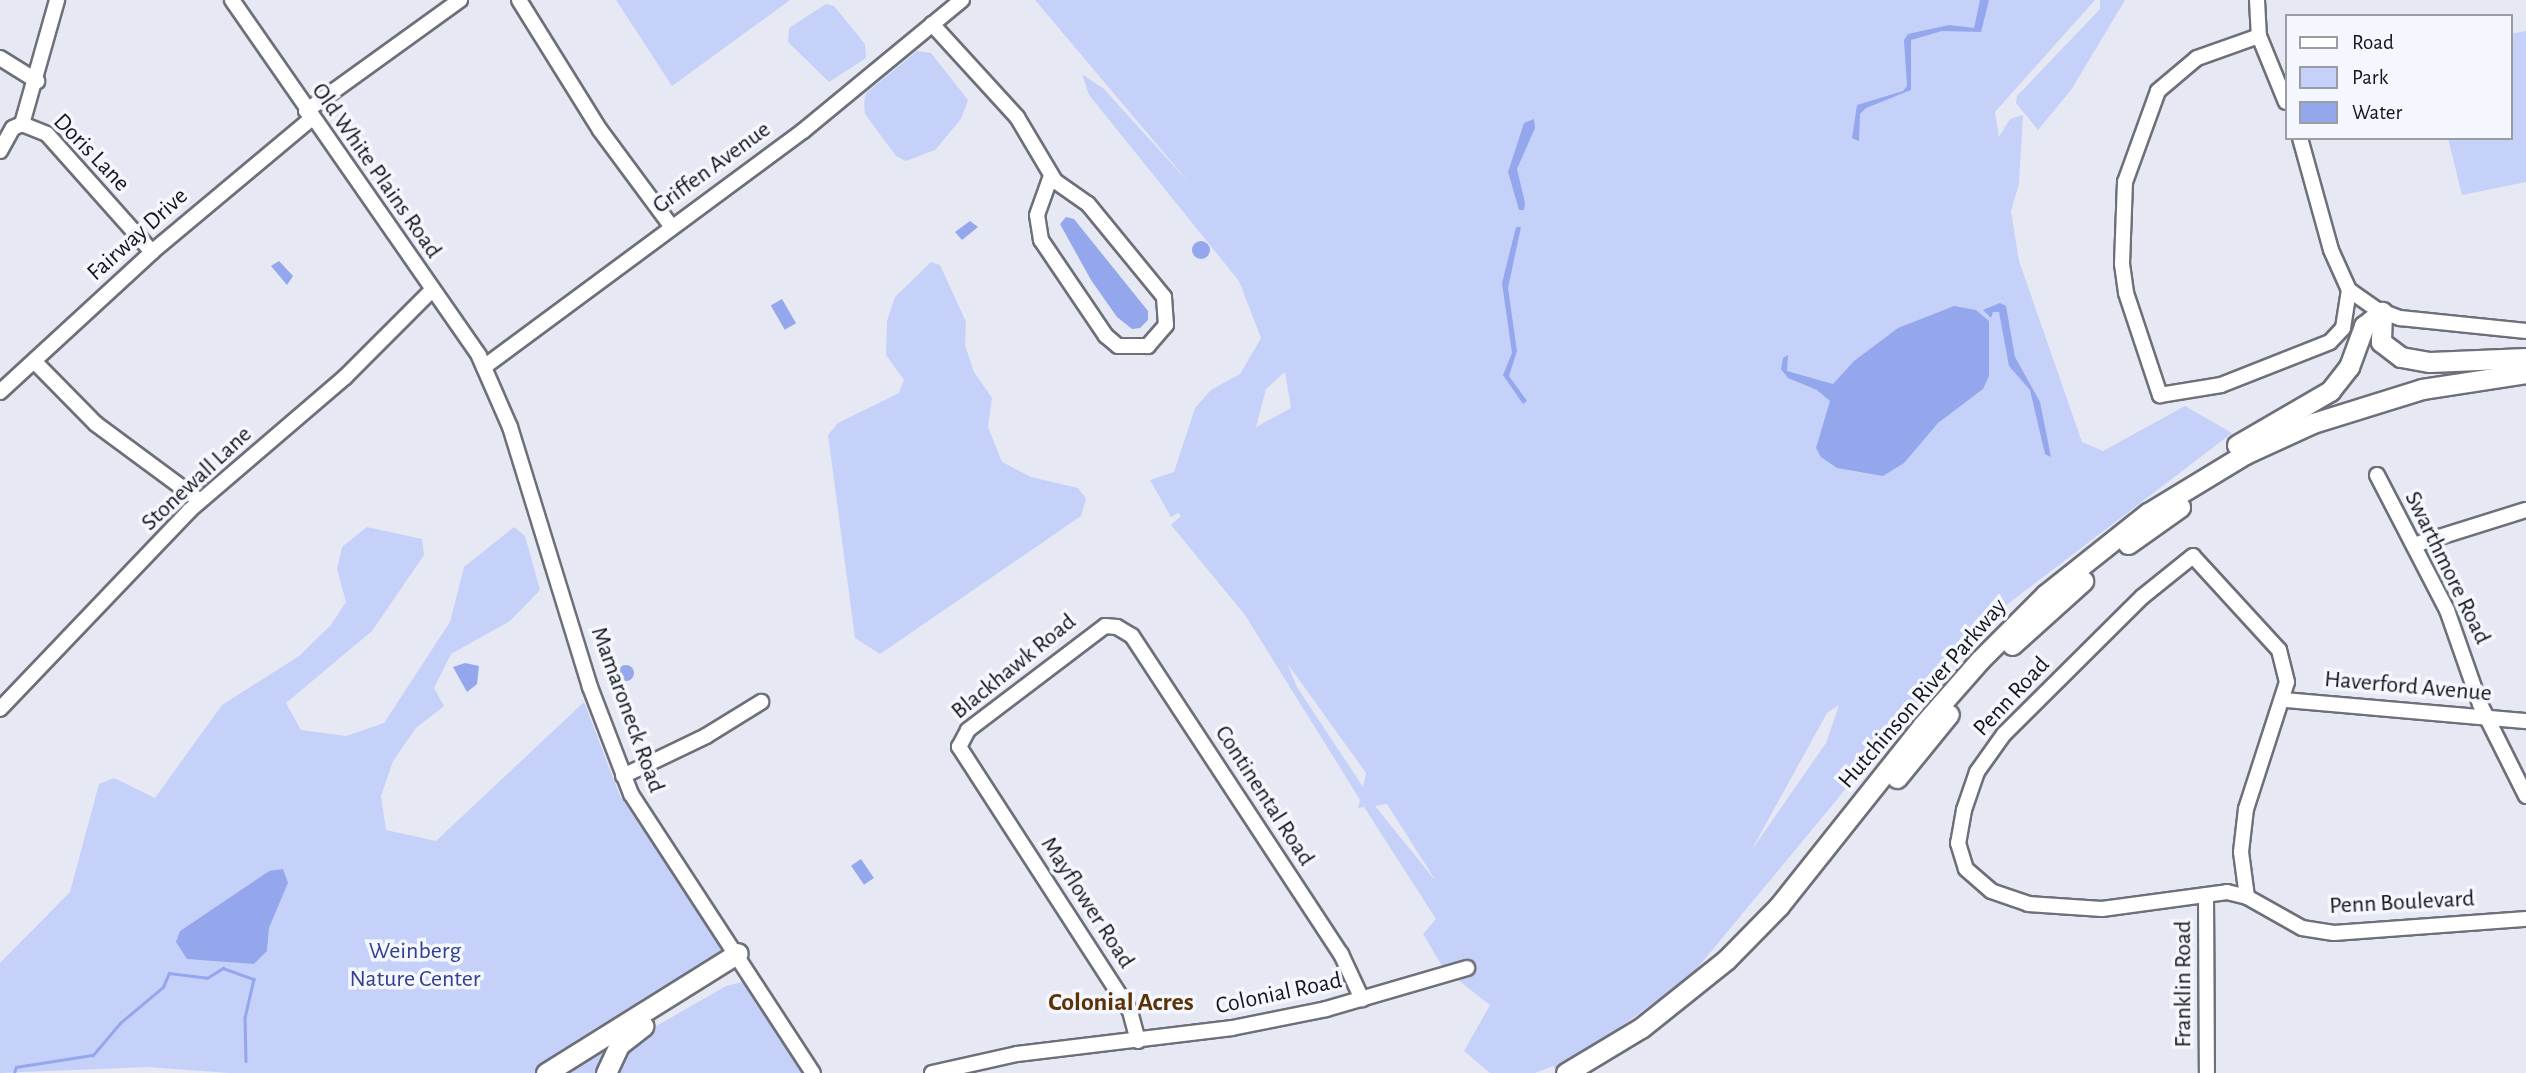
<!DOCTYPE html>
<html>
<head>
<meta charset="utf-8">
<style>
	body { margin:0 }
	#map { position:relative; width:2526px; height:1073px; overflow:hidden; background:#e6e9f3; font-family:"Alegreya Sans",sans-serif }
	div>[style] { position:absolute }
	[style*='--x'] { left:calc(var(--x)*1px); top:calc(var(--y)*1px); width:calc(var(--w)*1px); rotate:calc(var(--a)*1deg) }
	.green>* { inset:0; background:#c5d1f8 }
	.water>* { inset:0; background:#94a7ec; transform-origin:0 0 }
	.round { border-radius:50% }
	.stream>* { height:2.5px; margin:-1.25px; padding:0 1.25px; transform-origin:1.25px; border-radius:1.25px; background:#94a7ec }
	.roads { filter:drop-shadow(2px 0 #6e7079) drop-shadow(-2px 0 #6e7079) drop-shadow(0 2px #6e7079) drop-shadow(0 -2px #6e7079) }
	.minor>* { height:14px; margin:-7px; padding:0 7px; transform-origin:7px; border-radius:7px; background:#fff }
	.highway>* { height:19px; margin:-9.5px; padding:0 9.5px; transform-origin:9.5px; border-radius:9.5px; background:#fff }
	span { translate:-50% -50%; white-space:nowrap; text-align:center; line-height:1.15; -webkit-text-stroke:7px #f4f7fe; paint-order:stroke }
	.street-label { font-size:24px; color:#141518 }
	.park-label { font-size:24px; color:#323f8f }
	.neighbourhood-label { font-size:26px; color:#5c3306; font-weight:700 }
	.legend { position:absolute; left:2285px; top:14px; width:228px; height:126px; box-sizing:border-box; background:#f4f7fe; border:2px solid #9a9da2; margin:0; padding:9px 12px; list-style:none; font-size:21px; color:#141518 }
	.legend li { display:flex; align-items:center; gap:14px; height:35px }
	.legend b { width:35px; border:2px solid #9a9da2 }
</style>
</head>
<body>
<div id="map">
	<div class="green">
		<i style="clip-path:polygon(616px 0,790px 0,672px 86px)"></i>
		<i style="clip-path:polygon(evenodd,1035px 0,2095px 0,1995px 112px,1999px 137px,2010px 119px,2023px 115px,2019px 184px,2011px 211px,2019px 261px,2082px 442px,2103px 451px,2185px 406px,2232px 433px,1983px 623px,1690px 977px,1557px 1072px,1553px 1066px,1535px 1073px,1490px 1073px,1464px 1051px,1490px 1005px,1444px 969px,1423px 934px,1436px 919px,1364px 807px,1358px 808px,1360px 800px,1354px 790px,1245px 615px,1171px 525px,1181px 516px,1178px 513px,1171px 517px,1150px 480px,1174px 472px,1195px 408px,1211px 390px,1240px 374px,1261px 338px,1239px 281px,1089px 95px,1082px 74px,1104px 89px,1191px 185px,1035px 0,1285px 372px,1291px 408px,1256px 427px,1266px 389px,1285px 372px,1035px 0,1287px 663px,1366px 773px,1363px 787px,1297px 687px,1287px 663px,1035px 0,1839px 705px,1826px 743px,1751px 851px,1827px 713px,1839px 705px,1035px 0,1387px 804px,1434px 878px,1434px 879px,1375px 806px,1387px 804px)"></i>
		<i style="clip-path:polygon(2100px 0,2125px 0,2071px 90px,2038px 130px,2016px 103px,2017px 96px,2100px 9px)"></i>
		<i style="clip-path:polygon(826px 4px,834px 6px,865px 44px,866px 58px,829px 82px,788px 42px,789px 28px)"></i>
		<i style="clip-path:polygon(2526px 31px,2526px 182px,2462px 195px,2448px 138px,2510px 138px,2510px 34px)"></i>
		<i style="clip-path:polygon(917px 51px,931px 53px,968px 100px,961px 119px,935px 150px,906px 161px,896px 156px,865px 114px,864px 103px,866px 93px)"></i>
		<i style="clip-path:polygon(931px 262px,940px 265px,966px 322px,965px 345px,974px 372px,992px 398px,988px 427px,1002px 462px,1031px 477px,1078px 488px,1086px 499px,1081px 516px,880px 654px,855px 638px,828px 435px,838px 423px,899px 393px,904px 380px,886px 355px,887px 321px,895px 297px)"></i>
		<i style="clip-path:polygon(evenodd,367px 527px,422px 539px,424px 555px,372px 631px,286px 703px,301px 730px,346px 736px,384px 723px,450px 622px,464px 567px,514px 527px,525px 536px,540px 590px,510px 621px,451px 654px,434px 688px,444px 706px,416px 728px,393px 761px,381px 796px,386px 830px,436px 841px,584px 702px,620px 796px,725px 944px,722px 954px,538px 1073px,229px 1073px,148px 1067px,0 1073px,0 963px,70px 892px,99px 784px,114px 778px,155px 798px,222px 705px,299px 656px,331px 625px,346px 602px,337px 569px,342px 547px,367px 527px,269px 871px,288px 883px,269px 928px,267px 951px,254px 964px,226px 959px,180px 931px,269px 871px)"></i>
		<i style="clip-path:polygon(742px 982px,752px 986px,806px 1073px,613px 1073px,618px 1057px,639px 1036px,726px 986px)"></i>
		<i style="clip-path:polygon(612px 1037px,599px 1073px,555px 1073px)"></i>
	</div>
	<div class="water">
		<i style="clip-path:polygon(1980px 0,1989px 0,1981px 32px,1942px 31px,1911px 40px,1911px 90px,1866px 108px,1860px 114px,1859px 141px,1852px 138px,1857px 105px,1903px 91px,1907px 86px,1904px 40px,1908px 34px,1949px 25px,1974px 28px)"></i>
		<i style="clip-path:polygon(1534px 119px,1535px 128px,1517px 169px,1525px 203px,1524px 210px,1519px 210px,1508px 172px,1524px 123px)"></i>
		<i style="clip-path:polygon(1066px 217px,1074px 219px,1148px 311px,1148px 320px,1140px 328px,1132px 329px,1117px 317px,1091px 280px,1060px 224px)"></i>
		<i style="clip-path:polygon(970px 221px,978px 227px,962px 240px,955px 232px)"></i>
		<i style="clip-path:polygon(1516px 227px,1521px 227px,1508px 288px,1517px 351px,1509px 376px,1527px 401px,1523px 404px,1503px 375px,1512px 353px,1502px 283px)"></i>
		<i class="round" style="left:1192px;top:241px;width:18px;height:18px"></i>
		<i style="clip-path:polygon(279px 261px,293px 276px,287px 285px,271px 266px)"></i>
		<i style="left:782px;top:299px;width:28px;height:13px;rotate:60deg"></i>
		<i style="clip-path:polygon(2000px 303px,2006px 306px,2015px 357px,2040px 402px,2051px 457px,2045px 454px,2030px 390px,2009px 366px,1999px 312px,1993px 312px,1991px 318px,1983px 310px)"></i>
		<i style="clip-path:polygon(1954px 306px,1976px 310px,1989px 321px,1989px 376px,1983px 389px,1938px 423px,1904px 463px,1883px 476px,1837px 468px,1821px 457px,1816px 448px,1830px 401px,1817px 390px,1788px 378px,1781px 369px,1783px 358px,1788px 355px,1787px 371px,1833px 384px,1854px 361px,1898px 328px)"></i>
		<i style="clip-path:polygon(465px 663px,479px 666px,477px 684px,467px 692px,453px 667px)"></i>
		<i class="round" style="left:618px;top:665px;width:16px;height:16px"></i>
		<i style="left:861px;top:859px;width:23px;height:12px;rotate:56deg"></i>
		<i style="clip-path:polygon(283px 869px,288px 883px,269px 928px,267px 951px,254px 964px,187px 959px,176px 942px,180px 931px,269px 871px)"></i>
	</div>
	<div class="stream">
		<i style="--x:14;--y:1073;--w:6;--a:-72"></i>
		<i style="--x:16;--y:1067;--w:78;--a:-8.9"></i>
		<i style="--x:93;--y:1055;--w:42;--a:-49.8"></i>
		<i style="--x:120;--y:1023;--w:56;--a:-39.9"></i>
		<i style="--x:163;--y:987;--w:15;--a:-67"></i>
		<i style="--x:169;--y:973;--w:38;--a:7"></i>
		<i style="--x:207;--y:978;--w:19;--a:-32"></i>
		<i style="--x:223;--y:968;--w:33;--a:20"></i>
		<i style="--x:254;--y:979;--w:39;--a:103"></i>
		<i style="--x:245;--y:1017;--w:44;--a:88.7"></i>
	</div>
	<div class="roads">
		<div class="minor">
			<i style="--x:232;--y:0;--w:433;--a:55.2"></i>
			<i style="--x:479;--y:356;--w:77;--a:66.4"></i>
			<i style="--x:510;--y:427;--w:272;--a:72.9"></i>
			<i style="--x:590;--y:687;--w:115;--a:69"></i>
			<i style="--x:631;--y:794;--w:333;--a:56.9"></i>
			<i style="--x:519;--y:0;--w:153;--a:58.1"></i>
			<i style="--x:600;--y:130;--w:119;--a:53.5"></i>
			<i style="--x:2257;--y:0;--w:36;--a:87"></i>
			<i style="--x:2259;--y:36;--w:71;--a:67.8"></i>
			<i style="--x:932;--y:24;--w:126;--a:47.6"></i>
			<i style="--x:1017;--y:117;--w:74;--a:59.3"></i>
			<i style="--x:1055;--y:181;--w:40;--a:34.9"></i>
			<i style="--x:1088;--y:204;--w:120;--a:50.7"></i>
			<i style="--x:1164;--y:297;--w:28;--a:86"></i>
			<i style="--x:1166;--y:325;--w:28;--a:131"></i>
			<i style="--x:1148;--y:346;--w:30;--a:180"></i>
			<i style="--x:1118;--y:346;--w:16;--a:-140"></i>
			<i style="--x:1106;--y:336;--w:116;--a:-124.1"></i>
			<i style="--x:1041;--y:240;--w:25;--a:-99"></i>
			<i style="--x:1037;--y:215;--w:41;--a:-70.3"></i>
			<i style="--x:2259;--y:36;--w:66;--a:160.5"></i>
			<i style="--x:2197;--y:58;--w:51;--a:139.8"></i>
			<i style="--x:2158;--y:91;--w:97;--a:109.9"></i>
			<i style="--x:2125;--y:182;--w:82;--a:92.1"></i>
			<i style="--x:2122;--y:264;--w:29;--a:82"></i>
			<i style="--x:2126;--y:293;--w:108;--a:71.6"></i>
			<i style="--x:2160;--y:395;--w:62;--a:-9.3"></i>
			<i style="--x:2221;--y:385;--w:117;--a:-21.5"></i>
			<i style="--x:2330;--y:342;--w:19;--a:-47"></i>
			<i style="--x:2343;--y:328;--w:38;--a:-81"></i>
			<i style="--x:0;--y:58;--w:44;--a:31.9"></i>
			<i style="--x:306;--y:111;--w:190;--a:-35.8"></i>
			<i style="--x:22;--y:124;--w:27;--a:22"></i>
			<i style="--x:47;--y:134;--w:158;--a:48.3"></i>
			<i style="--x:2300;--y:138;--w:116;--a:74.5"></i>
			<i style="--x:2331;--y:250;--w:44;--a:65.8"></i>
			<i style="--x:2349;--y:290;--w:33;--a:35"></i>
			<i style="--x:2376;--y:309;--w:26;--a:21"></i>
			<i style="--x:2400;--y:318;--w:127;--a:5.9"></i>
			<i style="--x:0;--y:151;--w:26;--a:-61"></i>
			<i style="--x:13;--y:128;--w:10;--a:-24"></i>
			<i style="--x:22;--y:124;--w:129;--a:-74.2"></i>
			<i style="--x:34;--y:361;--w:88;--a:45.5"></i>
			<i style="--x:96;--y:424;--w:129;--a:36.5"></i>
			<i style="--x:484;--y:367;--w:397;--a:-36.5"></i>
			<i style="--x:803;--y:131;--w:206;--a:-39.5"></i>
			<i style="--x:0;--y:392;--w:207;--a:-42.6"></i>
			<i style="--x:152;--y:252;--w:207;--a:-39.9"></i>
			<i style="--x:2377;--y:475;--w:152;--a:62.6"></i>
			<i style="--x:2447;--y:610;--w:100;--a:70.7"></i>
			<i style="--x:2480;--y:704;--w:103;--a:63.4"></i>
			<i style="--x:2414;--y:545;--w:117;--a:-17.4"></i>
			<i style="--x:2285;--y:700;--w:242;--a:5"></i>
			<i style="--x:0;--y:709;--w:275;--a:-46.3"></i>
			<i style="--x:190;--y:510;--w:204;--a:-40.6"></i>
			<i style="--x:345;--y:377;--w:123;--a:-45"></i>
			<i style="--x:623;--y:776;--w:92;--a:-25.7"></i>
			<i style="--x:706;--y:736;--w:65;--a:-31.7"></i>
			<i style="--x:2206;--y:895;--w:178;--a:89.7"></i>
			<i style="--x:2247;--y:897;--w:45;--a:-97.6"></i>
			<i style="--x:2241;--y:852;--w:43;--a:-83.4"></i>
			<i style="--x:2246;--y:809;--w:133;--a:-72.1"></i>
			<i style="--x:2287;--y:682;--w:33;--a:-104"></i>
			<i style="--x:2279;--y:650;--w:127;--a:-132.5"></i>
			<i style="--x:2193;--y:556;--w:65;--a:141.2"></i>
			<i style="--x:2142;--y:597;--w:194;--a:135.2"></i>
			<i style="--x:2004;--y:734;--w:47;--a:125.4"></i>
			<i style="--x:1977;--y:772;--w:40;--a:108.9"></i>
			<i style="--x:1964;--y:810;--w:34;--a:100"></i>
			<i style="--x:1958;--y:843;--w:27;--a:73"></i>
			<i style="--x:1966;--y:869;--w:33;--a:41"></i>
			<i style="--x:1991;--y:891;--w:39;--a:19"></i>
			<i style="--x:2028;--y:904;--w:74;--a:3.9"></i>
			<i style="--x:2102;--y:909;--w:126;--a:-7.7"></i>
			<i style="--x:2227;--y:892;--w:21;--a:14"></i>
			<i style="--x:2247;--y:897;--w:63;--a:29.4"></i>
			<i style="--x:2302;--y:928;--w:32;--a:9"></i>
			<i style="--x:2334;--y:933;--w:193;--a:-4.2"></i>
			<i style="--x:1138;--y:1041;--w:31;--a:-105"></i>
			<i style="--x:1130;--y:1011;--w:315;--a:-122.9"></i>
			<i style="--x:959;--y:747;--w:19;--a:-62"></i>
			<i style="--x:968;--y:730;--w:172;--a:-37.2"></i>
			<i style="--x:1105;--y:626;--w:12;--a:5"></i>
			<i style="--x:1117;--y:627;--w:17;--a:31"></i>
			<i style="--x:1132;--y:636;--w:381;--a:56.7"></i>
			<i style="--x:1341;--y:954;--w:50;--a:65"></i>
			<i style="--x:932;--y:1073;--w:87;--a:-12.6"></i>
			<i style="--x:1017;--y:1054;--w:217;--a:-6.9"></i>
			<i style="--x:1232;--y:1028;--w:96;--a:-11.4"></i>
			<i style="--x:1326;--y:1009;--w:147;--a:-16.2"></i>
		</div>
		<div class="highway">
			<i style="--x:2382;--y:312;--w:30;--a:92"></i>
			<i style="--x:2381;--y:342;--w:25;--a:37"></i>
			<i style="--x:2401;--y:357;--w:29;--a:10"></i>
			<i style="--x:2430;--y:362;--w:96;--a:-2.4"></i>
			<i style="--x:2237;--y:445;--w:108;--a:-30.1"></i>
			<i style="--x:2330;--y:391;--w:31;--a:-52"></i>
			<i style="--x:2349;--y:367;--w:44;--a:-69.9"></i>
			<i style="--x:2364;--y:326;--w:23;--a:-38"></i>
			<i style="--x:2128;--y:544;--w:64;--a:-35.4"></i>
			<i style="--x:2012;--y:645;--w:96;--a:-42"></i>
			<i style="--x:1897;--y:778;--w:82;--a:-50.9"></i>
			<i style="--x:546;--y:1073;--w:226;--a:-32"></i>
			<i style="--x:606;--y:1073;--w:31;--a:-65"></i>
			<i style="--x:619;--y:1045;--w:31;--a:-38"></i>
			<i style="--x:1566;--y:1073;--w:87;--a:-31"></i>
			<i style="--x:1641;--y:1028;--w:110;--a:-38.7"></i>
			<i style="--x:1727;--y:959;--w:74;--a:-45.5"></i>
			<i style="--x:1779;--y:906;--w:230;--a:-51.5"></i>
			<i style="--x:1922;--y:726;--w:88;--a:-48.7"></i>
			<i style="--x:1980;--y:660;--w:93;--a:-45"></i>
			<i style="--x:2046;--y:594;--w:130;--a:-38.5"></i>
			<i style="--x:2148;--y:513;--w:114;--a:-31.3"></i>
			<i style="--x:2245;--y:454;--w:75;--a:-24.5"></i>
			<i style="--x:2313;--y:423;--w:114;--a:-17.3"></i>
			<i style="--x:2422;--y:389;--w:105;--a:-8.7"></i>
		</div>
	</div>
	<div class="street-label">
		<span style="left:91px;top:153px;rotate:46deg">Doris Lane</span>
		<span style="left:712px;top:168px;rotate:-36deg">Griffen Avenue</span>
		<span style="left:376px;top:171px;rotate:55deg">Old White Plains Road</span>
		<span style="left:138px;top:235px;rotate:-42deg">Fairway Drive</span>
		<span style="left:197px;top:479px;rotate:-43deg">Stonewall Lane</span>
		<span style="left:2447px;top:568px;rotate:64deg">Swarthmore Road</span>
		<span style="left:1014px;top:667px;rotate:-39deg">Blackhawk Road</span>
		<span style="left:2408px;top:687px;rotate:5deg">Haverford Avenue</span>
		<span style="left:1923px;top:694px;rotate:-49deg">Hutchinson River Parkway</span>
		<span style="left:2012px;top:697px;rotate:-47deg">Penn Road</span>
		<span style="left:627px;top:710px;rotate:70deg">Mamaroneck Road</span>
		<span style="left:1264px;top:796px;rotate:57deg">Continental Road</span>
		<span style="left:1087px;top:903px;rotate:57deg">Mayflower Road</span>
		<span style="left:2402px;top:903px;rotate:-3deg">Penn Boulevard</span>
		<span style="left:2184px;top:984px;rotate:-90deg">Franklin Road</span>
		<span style="left:1279px;top:994px;rotate:-12deg">Colonial Road</span>
	</div>
	<div class="park-label">
		<span style="left:415px;top:966px">Weinberg<br>Nature Center</span>
	</div>
	<div class="neighbourhood-label">
		<span style="left:1121px;top:1003px">Colonial Acres</span>
	</div>
	<ul class="legend">
	<li><b style="height:9px;background:#fff"></b>Road</li>
	<li><b style="height:19px;background:#c5d1f8"></b>Park</li>
	<li><b style="height:19px;background:#94a7ec"></b>Water</li>
	</ul>
</div>
</body>
</html>
